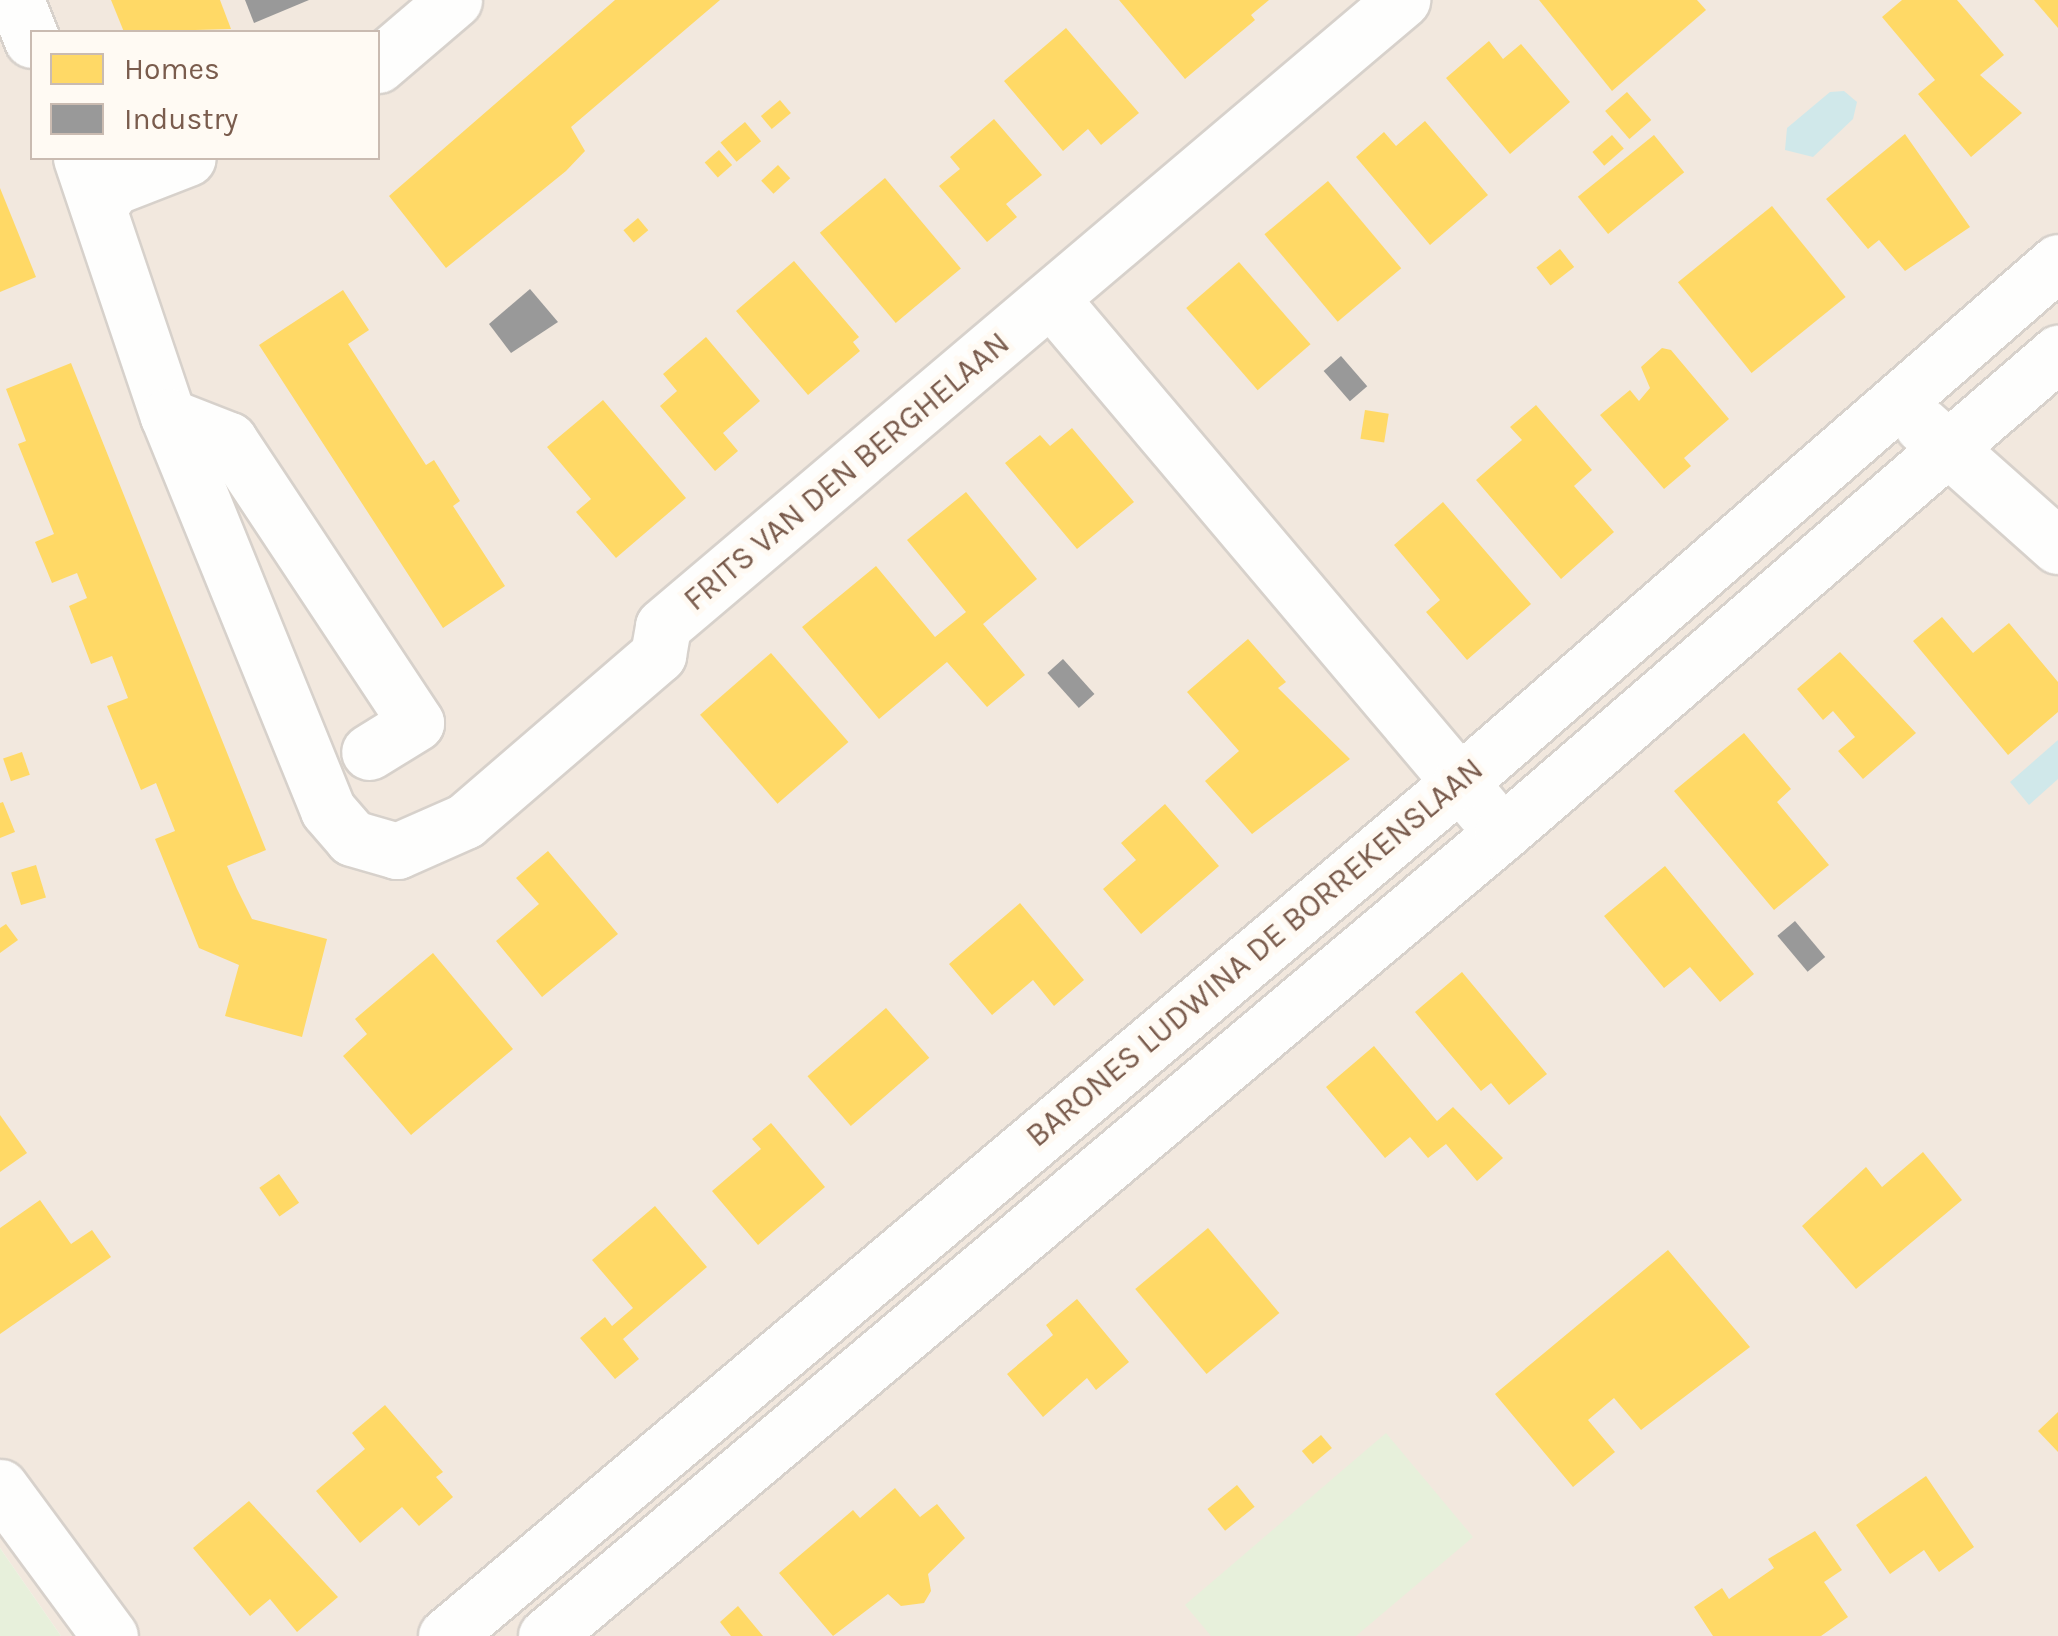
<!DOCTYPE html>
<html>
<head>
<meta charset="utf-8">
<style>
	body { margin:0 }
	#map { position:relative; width:2058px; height:1636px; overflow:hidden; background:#f9f5f0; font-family:Karla,sans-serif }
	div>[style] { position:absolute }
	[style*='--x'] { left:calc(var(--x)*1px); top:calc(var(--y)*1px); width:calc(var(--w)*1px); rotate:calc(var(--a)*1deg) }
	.residential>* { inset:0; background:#f2e8de }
	.green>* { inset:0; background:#e7f0db }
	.water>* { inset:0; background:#d0e8ea }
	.homes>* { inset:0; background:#ffd966; transform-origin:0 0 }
	.industry>* { inset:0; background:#999; transform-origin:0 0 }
	.roads { filter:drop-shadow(2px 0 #d7d1cb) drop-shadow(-2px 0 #d7d1cb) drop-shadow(0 2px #d7d1cb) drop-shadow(0 -2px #d7d1cb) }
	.minor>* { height:55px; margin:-27.5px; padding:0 27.5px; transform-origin:27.5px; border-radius:27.5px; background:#fefefd }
	.tertiary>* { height:55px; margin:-27.5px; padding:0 27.5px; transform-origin:27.5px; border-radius:27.5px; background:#fefefd }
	span { translate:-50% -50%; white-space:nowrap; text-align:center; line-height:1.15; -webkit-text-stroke:10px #fffaf3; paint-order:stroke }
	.street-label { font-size:32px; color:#7a5c4d }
	.legend { position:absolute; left:30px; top:30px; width:350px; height:130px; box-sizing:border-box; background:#fffaf3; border:2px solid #cabbb1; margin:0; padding:12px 18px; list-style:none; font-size:30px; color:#7a5c4d }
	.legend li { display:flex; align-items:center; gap:20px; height:50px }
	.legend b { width:50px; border:2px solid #cabbb1 }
</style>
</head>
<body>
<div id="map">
	<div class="residential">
		<i style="clip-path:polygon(evenodd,0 0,2058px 0,2058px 1636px,61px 1636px,0 1548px,0 0,32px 32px,378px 32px,378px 158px,32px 158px,32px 32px)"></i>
	</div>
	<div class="green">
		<i style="clip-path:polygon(1386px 1433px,1473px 1537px,1356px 1636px,1211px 1636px,1185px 1605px)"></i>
		<i style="clip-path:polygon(0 1548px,61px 1636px,0 1636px)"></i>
	</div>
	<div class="water">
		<i style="clip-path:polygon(1844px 91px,1857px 102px,1853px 119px,1813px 157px,1785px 150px,1787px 128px,1830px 92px)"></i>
		<i style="clip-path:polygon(2058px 740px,2058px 779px,2029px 805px,2010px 782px)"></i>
	</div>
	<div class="homes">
		<i style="clip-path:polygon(111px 0,220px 0,231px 29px,124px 32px)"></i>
		<i style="clip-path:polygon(615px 0,720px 0,571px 127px,585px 151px,566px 171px,446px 268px,389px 196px)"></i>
		<i style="clip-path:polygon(1119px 0,1269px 0,1251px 15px,1255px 20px,1185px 79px)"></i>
		<i style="clip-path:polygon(1539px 0,1697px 0,1706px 10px,1612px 91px)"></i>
		<i style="clip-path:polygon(1902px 0,1957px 0,2004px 55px,1980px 75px,2022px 113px,1971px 157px,1918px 94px,1935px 80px,1882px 17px)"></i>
		<i style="clip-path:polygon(2034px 0,2058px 0,2058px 28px)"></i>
		<i style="clip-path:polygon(1066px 28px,1139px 113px,1101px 145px,1088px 129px,1063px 151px,1004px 81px)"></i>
		<i style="clip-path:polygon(1489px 41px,1503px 59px,1521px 44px,1570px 102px,1510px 154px,1446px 78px)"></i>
		<i style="left:1627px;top:92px;width:37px;height:29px;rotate:49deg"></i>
		<i style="left:780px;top:100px;width:17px;height:25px;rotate:50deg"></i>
		<i style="clip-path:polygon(994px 119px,1042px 175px,1006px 204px,1017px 217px,987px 242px,939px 186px,960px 169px,950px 157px)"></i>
		<i style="clip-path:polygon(1425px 121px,1488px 195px,1430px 245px,1356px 157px,1384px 132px,1396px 146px)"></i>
		<i style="left:745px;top:122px;width:25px;height:32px;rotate:50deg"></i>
		<i style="clip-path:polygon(1905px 134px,1970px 227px,1905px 271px,1879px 240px,1868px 249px,1826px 199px)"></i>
		<i style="left:1612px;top:135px;width:18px;height:26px;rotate:49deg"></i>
		<i style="left:1654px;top:135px;width:48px;height:98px;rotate:51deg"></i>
		<i style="left:719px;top:150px;width:20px;height:19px;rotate:49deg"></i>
		<i style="left:778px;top:165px;width:18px;height:23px;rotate:47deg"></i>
		<i style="left:885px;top:178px;width:118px;height:85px;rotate:50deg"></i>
		<i style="left:1328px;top:181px;width:114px;height:83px;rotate:50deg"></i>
		<i style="clip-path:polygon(0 188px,36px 277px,0 292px)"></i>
		<i style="left:1772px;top:206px;width:117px;height:121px;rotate:51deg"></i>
		<i style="left:638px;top:218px;width:16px;height:19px;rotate:50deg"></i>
		<i style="left:1560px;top:249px;width:23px;height:30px;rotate:52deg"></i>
		<i style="clip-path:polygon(794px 261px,859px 337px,853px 342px,860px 351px,808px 395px,736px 311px)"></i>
		<i style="left:1239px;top:262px;width:109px;height:70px;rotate:49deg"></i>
		<i style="clip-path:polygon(343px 290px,369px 330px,348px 344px,426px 465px,434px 460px,460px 501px,453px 506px,505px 586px,443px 628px,259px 345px)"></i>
		<i style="clip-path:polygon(706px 337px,760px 401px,723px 433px,738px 451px,715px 471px,660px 406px,677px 391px,663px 374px)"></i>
		<i style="clip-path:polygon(1662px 348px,1671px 350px,1729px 419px,1684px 458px,1691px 466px,1664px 489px,1600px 415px,1630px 390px,1639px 401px,1650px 388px,1641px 367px)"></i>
		<i style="clip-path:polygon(71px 363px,266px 850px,227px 866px,237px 889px,252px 919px,327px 939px,302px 1037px,225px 1016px,239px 965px,199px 948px,155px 839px,175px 831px,156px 783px,141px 790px,107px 706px,128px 698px,112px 656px,91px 664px,69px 606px,87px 598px,77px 573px,52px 583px,35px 542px,54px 534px,18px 444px,26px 441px,6px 389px)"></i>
		<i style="clip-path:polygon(603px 400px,686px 498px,616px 558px,576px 512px,591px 499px,547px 447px)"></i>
		<i style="clip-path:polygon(1536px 405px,1592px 470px,1574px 486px,1614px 532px,1561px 579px,1476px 480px,1522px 440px,1510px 427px)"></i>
		<i style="left:1365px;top:410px;width:24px;height:29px;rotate:9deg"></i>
		<i style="clip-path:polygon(1072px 428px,1134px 502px,1077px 549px,1005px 463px,1040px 435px,1050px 446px)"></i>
		<i style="clip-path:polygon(966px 492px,1037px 579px,983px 624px,1025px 675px,987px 707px,947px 662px,879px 719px,802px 627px,876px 566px,935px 637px,966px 612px,907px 540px)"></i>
		<i style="clip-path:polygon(1443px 502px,1531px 604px,1467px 660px,1426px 612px,1440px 600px,1394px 545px)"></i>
		<i style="clip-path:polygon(1942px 617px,1973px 653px,2009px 623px,2058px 682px,2058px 712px,2008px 755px,1913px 641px)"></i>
		<i style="clip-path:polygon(1248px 639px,1286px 682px,1278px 688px,1350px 759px,1252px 834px,1205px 781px,1239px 751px,1187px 692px)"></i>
		<i style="clip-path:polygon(1840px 652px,1916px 733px,1863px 779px,1838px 751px,1855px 737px,1833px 711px,1823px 720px,1797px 689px)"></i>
		<i style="left:771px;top:653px;width:118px;height:94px;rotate:49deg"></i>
		<i style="clip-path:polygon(1744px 733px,1791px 789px,1777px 802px,1829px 865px,1774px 910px,1674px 791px)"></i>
		<i style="left:22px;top:752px;width:24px;height:20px;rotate:71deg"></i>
		<i style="clip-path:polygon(3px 802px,15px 832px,0 838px,0 803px)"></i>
		<i style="clip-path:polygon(1165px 804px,1219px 866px,1141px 934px,1103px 889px,1136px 860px,1121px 843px)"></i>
		<i style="clip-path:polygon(548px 851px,618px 934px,542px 997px,496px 941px,539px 904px,516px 878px)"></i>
		<i style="left:36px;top:865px;width:34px;height:26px;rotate:73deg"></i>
		<i style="clip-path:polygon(1665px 866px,1754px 974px,1720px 1002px,1690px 967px,1664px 988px,1604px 916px)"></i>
		<i style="clip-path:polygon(1020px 903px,1084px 980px,1054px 1006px,1033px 980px,992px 1015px,949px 964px)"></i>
		<i style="clip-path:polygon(6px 924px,18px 940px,0 953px,0 928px)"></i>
		<i style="clip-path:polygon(433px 953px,513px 1049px,411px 1135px,343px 1056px,367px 1034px,355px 1019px)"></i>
		<i style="clip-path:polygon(1462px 972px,1547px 1074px,1509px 1105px,1491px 1083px,1481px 1091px,1415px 1012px)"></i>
		<i style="left:886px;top:1008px;width:66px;height:104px;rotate:49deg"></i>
		<i style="clip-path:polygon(1374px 1046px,1437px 1121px,1453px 1107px,1503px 1158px,1477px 1181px,1446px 1144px,1428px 1158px,1410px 1137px,1385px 1158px,1326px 1087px)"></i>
		<i style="clip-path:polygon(0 1115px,27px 1153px,0 1172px)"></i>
		<i style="clip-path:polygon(771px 1123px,825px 1187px,758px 1245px,712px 1191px,761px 1149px,752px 1139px)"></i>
		<i style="clip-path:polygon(1923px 1152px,1962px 1200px,1856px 1289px,1802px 1226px,1866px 1167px,1882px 1187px)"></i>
		<i style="left:279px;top:1174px;width:35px;height:24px;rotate:55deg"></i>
		<i style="clip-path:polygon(40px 1200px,71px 1244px,92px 1230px,111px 1257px,0 1334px,0 1228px)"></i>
		<i style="clip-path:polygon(655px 1206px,707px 1267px,623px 1339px,639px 1359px,615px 1379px,580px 1338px,605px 1317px,612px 1326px,633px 1308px,592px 1260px)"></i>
		<i style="left:1208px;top:1228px;width:111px;height:95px;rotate:50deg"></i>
		<i style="clip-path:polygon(1668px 1250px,1750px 1347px,1641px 1430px,1614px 1398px,1588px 1420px,1615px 1452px,1573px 1487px,1495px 1394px)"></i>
		<i style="clip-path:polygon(1077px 1299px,1129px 1362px,1096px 1390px,1087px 1378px,1043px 1417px,1007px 1374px,1053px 1335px,1046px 1325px)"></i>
		<i style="clip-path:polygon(385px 1405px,443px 1472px,436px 1477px,453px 1497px,419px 1526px,402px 1507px,360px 1543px,316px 1491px,365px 1449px,352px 1433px)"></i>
		<i style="clip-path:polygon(2058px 1412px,2058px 1452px,2038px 1431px)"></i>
		<i style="left:1321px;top:1435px;width:17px;height:25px;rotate:50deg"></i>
		<i style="clip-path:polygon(1926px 1476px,1974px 1547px,1939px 1572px,1924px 1550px,1890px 1574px,1856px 1525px)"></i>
		<i style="left:1237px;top:1485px;width:28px;height:38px;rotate:51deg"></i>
		<i style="clip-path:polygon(895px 1488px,920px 1517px,937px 1504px,965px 1538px,928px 1574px,931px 1591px,924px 1603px,901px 1606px,888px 1594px,833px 1636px,779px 1573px,853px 1510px,860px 1518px)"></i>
		<i style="clip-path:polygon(249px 1501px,338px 1597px,297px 1632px,270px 1599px,250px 1616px,193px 1548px)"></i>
		<i style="clip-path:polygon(1815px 1531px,1842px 1570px,1824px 1582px,1848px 1617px,1821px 1636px,1713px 1636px,1694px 1607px,1722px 1588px,1729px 1599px,1774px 1568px,1768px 1559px)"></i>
		<i style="clip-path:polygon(738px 1606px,763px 1636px,731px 1636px,720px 1622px)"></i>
	</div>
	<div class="industry">
		<i style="clip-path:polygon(245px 0,309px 0,254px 23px)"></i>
		<i style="clip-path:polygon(530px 289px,558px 322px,511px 353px,489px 324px)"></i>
		<i style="left:1341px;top:356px;width:40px;height:23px;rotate:49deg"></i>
		<i style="left:1063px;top:659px;width:47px;height:21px;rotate:48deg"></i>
		<i style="left:1795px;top:921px;width:47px;height:23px;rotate:50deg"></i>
	</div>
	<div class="roads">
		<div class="minor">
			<i style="--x:16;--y:0;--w:43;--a:68.2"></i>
			<i style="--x:378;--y:65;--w:100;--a:-40.5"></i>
			<i style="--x:81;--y:158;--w:272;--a:71.4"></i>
			<i style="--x:168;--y:416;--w:425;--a:67.9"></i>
			<i style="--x:328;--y:810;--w:37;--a:49"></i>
			<i style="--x:352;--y:838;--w:47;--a:16.1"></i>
			<i style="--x:397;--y:851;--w:74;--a:-23.8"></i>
			<i style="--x:465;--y:821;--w:255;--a:-40.7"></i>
			<i style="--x:658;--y:655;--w:29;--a:-80"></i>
			<i style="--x:663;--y:626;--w:969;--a:-40.27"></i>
			<i style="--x:100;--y:206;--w:23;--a:-56"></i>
			<i style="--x:113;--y:187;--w:80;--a:-21.1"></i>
			<i style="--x:1052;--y:300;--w:668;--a:49.8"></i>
			<i style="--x:168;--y:416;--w:66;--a:21.5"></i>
			<i style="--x:229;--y:440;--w:339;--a:56.5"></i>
			<i style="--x:416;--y:723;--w:55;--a:148.3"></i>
			<i style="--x:1922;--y:425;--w:182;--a:41.7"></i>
			<i style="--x:446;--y:1636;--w:1326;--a:-40.1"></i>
			<i style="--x:1460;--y:782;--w:792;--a:-41.01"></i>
			<i style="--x:546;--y:1636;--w:1248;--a:-40.03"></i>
			<i style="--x:1502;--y:833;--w:735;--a:-40.8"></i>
		</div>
		<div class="tertiary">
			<i style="--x:0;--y:1487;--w:185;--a:53.6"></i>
		</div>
	</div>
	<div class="street-label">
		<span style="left:847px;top:472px;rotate:-40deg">FRITS VAN DEN BERGHELAAN</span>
		<span style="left:1255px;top:953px;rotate:-40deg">BARONES LUDWINA DE BORREKENSLAAN</span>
	</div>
	<ul class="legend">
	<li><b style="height:28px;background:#ffd966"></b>Homes</li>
	<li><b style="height:28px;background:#999"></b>Industry</li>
	</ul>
</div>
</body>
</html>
